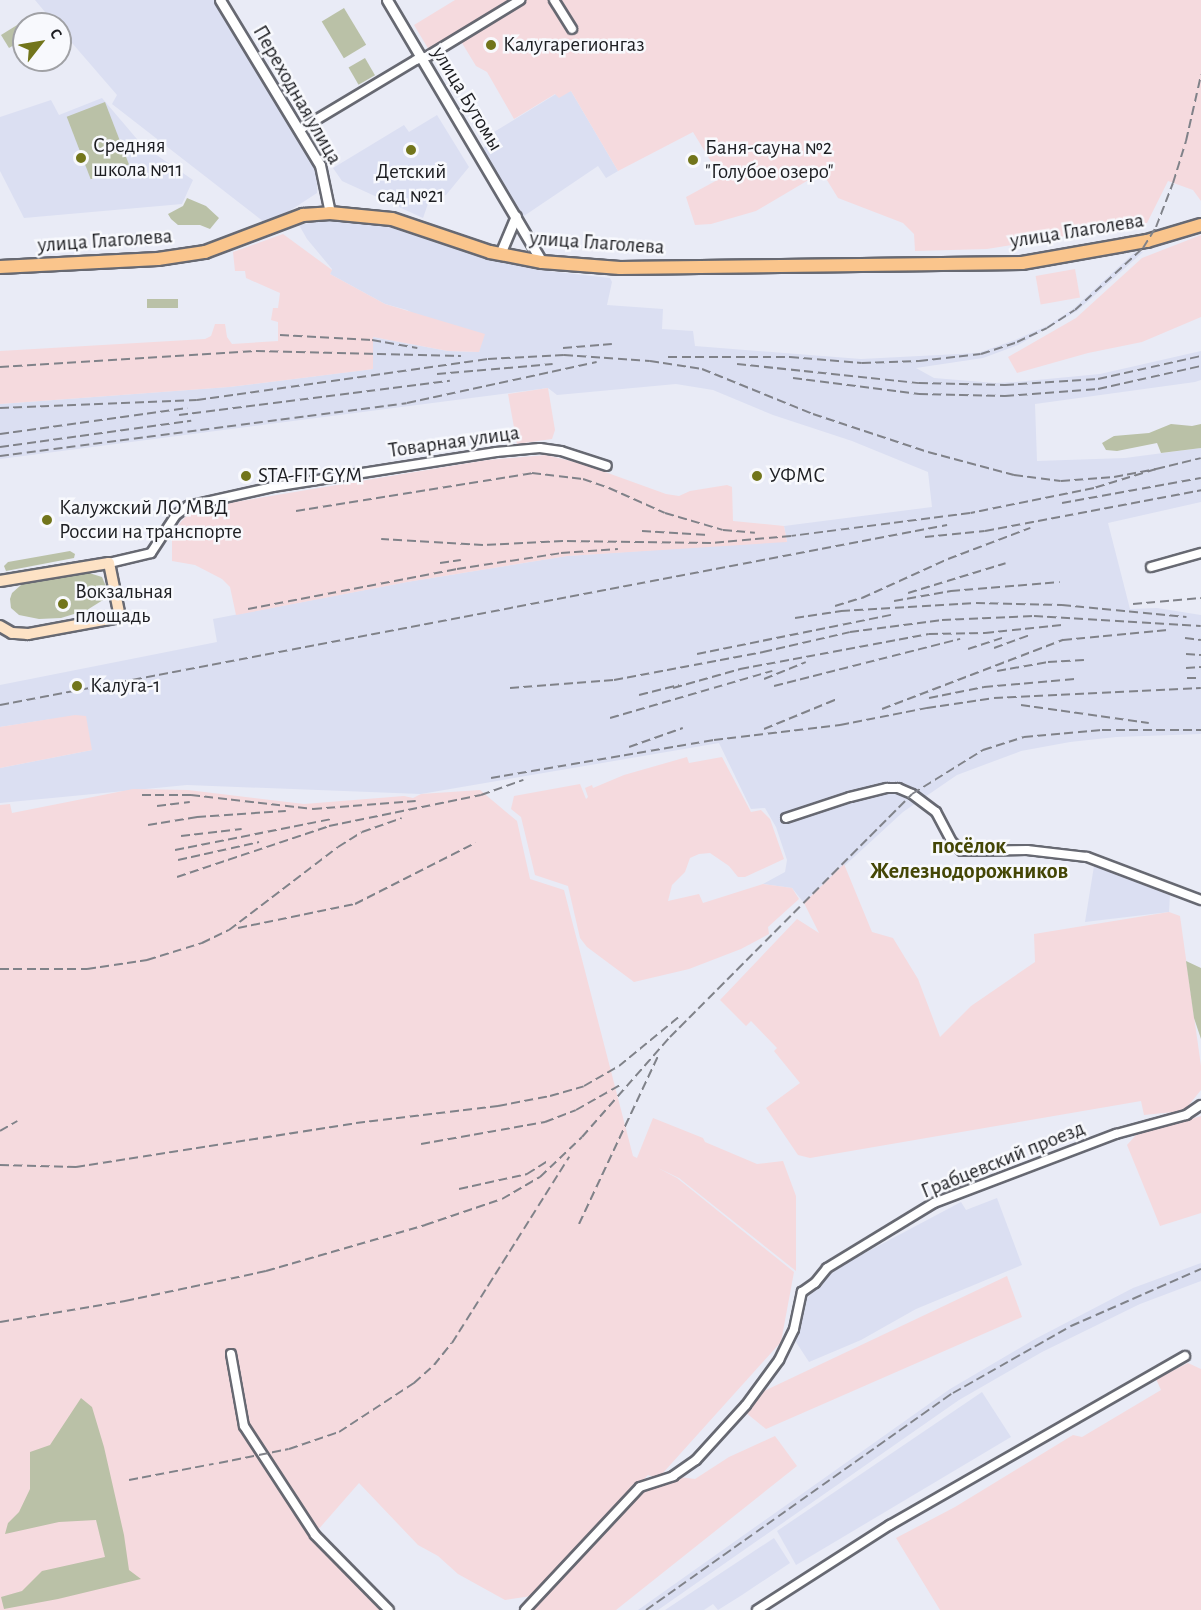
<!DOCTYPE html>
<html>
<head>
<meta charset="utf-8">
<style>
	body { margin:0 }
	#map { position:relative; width:1201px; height:1610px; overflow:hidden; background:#e9ebf6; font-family:"Alegreya Sans",sans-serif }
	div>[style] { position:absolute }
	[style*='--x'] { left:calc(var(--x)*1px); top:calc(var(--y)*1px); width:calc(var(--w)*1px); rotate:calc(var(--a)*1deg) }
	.built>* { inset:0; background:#dbdff2 }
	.industrial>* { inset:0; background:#f5dade; transform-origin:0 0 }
	.green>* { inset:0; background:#bac1a7; transform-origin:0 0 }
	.roads { filter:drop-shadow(2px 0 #676972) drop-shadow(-2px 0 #676972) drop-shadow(0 2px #676972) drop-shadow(0 -2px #676972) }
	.minor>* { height:8px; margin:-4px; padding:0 4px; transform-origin:4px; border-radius:4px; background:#fff }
	.tertiary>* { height:9px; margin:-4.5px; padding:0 4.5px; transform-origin:4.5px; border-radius:4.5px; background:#fff }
	.secondary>* { height:10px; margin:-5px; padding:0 5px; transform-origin:5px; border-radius:5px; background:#fde2c5 }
	.primary>* { height:12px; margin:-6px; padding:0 6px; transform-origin:6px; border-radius:6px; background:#fac58c }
	.rail>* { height:2px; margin-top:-1px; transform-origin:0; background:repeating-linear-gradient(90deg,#808289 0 9px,transparent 0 13.5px) }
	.dots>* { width:16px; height:16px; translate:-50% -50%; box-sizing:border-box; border:3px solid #f8f9fd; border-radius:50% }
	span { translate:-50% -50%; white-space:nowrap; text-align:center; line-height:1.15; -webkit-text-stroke:5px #f8f9fd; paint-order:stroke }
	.poi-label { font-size:21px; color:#1d1e22 }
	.left { translate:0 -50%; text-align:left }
	.street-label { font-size:21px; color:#1d1e22 }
	.neighbourhood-label { font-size:22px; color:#444605; font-weight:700 }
	.north { position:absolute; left:12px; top:12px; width:60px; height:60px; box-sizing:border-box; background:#f8f9fd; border:2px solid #a0a1a5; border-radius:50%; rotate:59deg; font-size:16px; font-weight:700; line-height:24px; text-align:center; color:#1d1e22 }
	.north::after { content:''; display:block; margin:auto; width:21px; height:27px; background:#72751b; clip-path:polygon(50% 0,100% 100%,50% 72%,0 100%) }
</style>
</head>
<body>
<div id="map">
	<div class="built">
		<i style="clip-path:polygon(35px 0,217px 0,318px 165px,317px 193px,268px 225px,112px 104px,117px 95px,60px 29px,60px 24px,55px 24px)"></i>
		<i style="clip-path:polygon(571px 91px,618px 171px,606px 178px,598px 166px,521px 218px,481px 149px,499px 139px,494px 132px,556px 94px)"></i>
		<i style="clip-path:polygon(102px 98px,142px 145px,193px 180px,182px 204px,24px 218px,0 171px,0 117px,51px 100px,59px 115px)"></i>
		<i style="clip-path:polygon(437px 115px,469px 167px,446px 195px,430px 198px,423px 218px,342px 181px,333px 168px,404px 125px,409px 132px)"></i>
		<i style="clip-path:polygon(332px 219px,376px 222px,505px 263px,539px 270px,610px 278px,612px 282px,607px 305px,663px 309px,662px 329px,693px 331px,695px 346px,861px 359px,978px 353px,1015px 340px,1047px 326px,1073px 309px,1135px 252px,1143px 252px,1077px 311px,1018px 345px,983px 358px,916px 368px,934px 378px,995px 383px,1016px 382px,1100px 374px,1201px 351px,1201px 380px,1195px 382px,1035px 404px,1037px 461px,1125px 458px,1201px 448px,1201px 502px,1108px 523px,1130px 609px,1157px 608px,1201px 615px,1201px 734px,1116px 737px,1070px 742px,1021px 751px,957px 775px,903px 812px,804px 903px,792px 888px,763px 884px,785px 872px,787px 860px,776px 827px,765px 808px,751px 809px,719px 743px,421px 794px,187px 785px,0 803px,0 768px,92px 750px,52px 719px,0 727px,0 685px,217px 642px,213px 619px,407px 582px,567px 556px,787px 541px,784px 526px,932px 507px,928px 472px,852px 441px,773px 415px,713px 390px,676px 384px,557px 395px,548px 388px,0 459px,0 404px,229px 387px,373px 369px,372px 337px,448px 351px,480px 352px,407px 310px,385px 304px,330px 274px,332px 269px,307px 239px,299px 225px)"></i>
		<i style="clip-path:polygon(1094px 866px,1170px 895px,1169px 912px,1085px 922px)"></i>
		<i style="clip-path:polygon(997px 1198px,1022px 1265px,916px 1309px,861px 1340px,809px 1362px,796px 1342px,804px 1301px,821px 1284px,827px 1273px,961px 1202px,966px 1210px)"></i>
		<i style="clip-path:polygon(1201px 1263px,1201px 1281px,1140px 1304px,1042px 1352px,959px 1400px,658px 1610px,638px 1610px,950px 1389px,1035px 1339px,1133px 1288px)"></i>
		<i style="clip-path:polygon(982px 1392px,1011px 1437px,796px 1565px,777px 1531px)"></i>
		<i style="clip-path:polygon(774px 1538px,790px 1563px,742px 1595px,718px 1610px,713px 1604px,704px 1610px,665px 1610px)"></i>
	</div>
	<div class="industrial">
		<i style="clip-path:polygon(455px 0,1201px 0,1201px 201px,1193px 190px,1168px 181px,1147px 223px,987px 249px,915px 251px,914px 234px,903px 223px,838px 198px,822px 172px,756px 211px,711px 224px,695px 225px,686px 197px,721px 178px,693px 132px,618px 171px,571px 91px,559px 98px,555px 94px,514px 119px,487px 72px,476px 66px,462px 43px,473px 24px,429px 50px,414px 25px)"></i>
		<i style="clip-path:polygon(283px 234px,332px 270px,330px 274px,385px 304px,485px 334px,479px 352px,448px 351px,373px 337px,373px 369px,366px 370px,229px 387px,0 404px,0 351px,205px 339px,211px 336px,215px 324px,225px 324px,227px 337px,232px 344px,278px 341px,278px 322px,271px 320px,273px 308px,278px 308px,280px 293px,246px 278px,245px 271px,235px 271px,233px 252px)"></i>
		<i style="clip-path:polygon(1201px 235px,1201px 317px,1142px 342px,1088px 353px,1017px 373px,1008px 357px,1076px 318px,1142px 258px)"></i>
		<i style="left:1075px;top:269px;width:29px;height:40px;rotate:80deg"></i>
		<i style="clip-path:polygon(548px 388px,555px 430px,552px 439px,517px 444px,508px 394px)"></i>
		<i style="clip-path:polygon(546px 455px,583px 464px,666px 494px,679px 496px,690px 491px,727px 485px,732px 487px,733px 521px,784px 526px,787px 542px,567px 556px,407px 582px,236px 615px,230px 587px,222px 579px,195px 565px,172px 561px,172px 538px,179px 524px,190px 512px,205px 507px,487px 460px)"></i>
		<i style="clip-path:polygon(75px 715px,86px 716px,92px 750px,0 768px,0 727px)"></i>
		<i style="clip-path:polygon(687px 757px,689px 763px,722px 757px,751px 812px,761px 810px,770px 819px,784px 859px,745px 877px,738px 877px,729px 866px,710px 853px,699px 854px,690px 858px,685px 872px,672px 885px,668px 901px,699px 894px,703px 903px,763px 884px,792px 888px,799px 899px,768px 927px,769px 934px,741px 949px,689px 969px,634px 982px,587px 947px,580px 938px,568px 886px,535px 875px,521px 817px,511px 809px,514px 796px,580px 784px,586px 799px,588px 797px,585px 788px,592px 785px,593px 788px,624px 775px)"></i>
		<i style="clip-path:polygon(133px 789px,188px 790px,304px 804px,404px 796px,413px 798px,421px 794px,480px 790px,517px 821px,530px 879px,564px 890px,633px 1156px,637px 1158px,653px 1118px,703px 1138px,705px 1142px,757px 1164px,783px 1161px,796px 1196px,796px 1271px,679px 1178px,658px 1168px,677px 1178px,794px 1272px,781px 1342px,662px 1474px,656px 1478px,648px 1475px,531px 1596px,505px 1600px,458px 1574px,438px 1556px,418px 1545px,359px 1483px,310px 1539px,384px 1610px,0 1610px,0 805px,10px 804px,12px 813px)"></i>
		<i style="clip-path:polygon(844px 864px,872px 932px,893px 938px,918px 979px,940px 1037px,971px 1006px,1035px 962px,1034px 934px,1169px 912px,1180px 916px,1201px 1066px,1201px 1090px,1184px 1111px,1144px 1115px,1141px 1101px,810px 1158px,798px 1155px,766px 1108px,800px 1083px,774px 1051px,777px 1048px,751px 1021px,746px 1026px,720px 1000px,797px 919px,819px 933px,804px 903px)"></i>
		<i style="clip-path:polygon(1201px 1116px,1201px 1213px,1160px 1226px,1127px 1145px,1136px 1135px)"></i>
		<i style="clip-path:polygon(1007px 1276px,1022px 1317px,766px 1429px,745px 1412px,758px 1394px)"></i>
		<i style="clip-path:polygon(1188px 1363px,1201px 1369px,1201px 1610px,940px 1610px,896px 1538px,955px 1507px,1073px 1435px,1082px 1437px,1161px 1390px,1156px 1379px)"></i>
		<i style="clip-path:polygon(775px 1436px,797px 1466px,616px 1610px,532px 1610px,642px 1490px,679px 1477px,695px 1479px,729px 1457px)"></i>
	</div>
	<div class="green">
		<i style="left:344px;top:8px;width:43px;height:26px;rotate:59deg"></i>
		<i style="clip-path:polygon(22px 22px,24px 39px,9px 48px,1px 35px)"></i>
		<i style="left:365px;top:58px;width:20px;height:19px;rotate:60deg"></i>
		<i style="left:105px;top:102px;width:67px;height:41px;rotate:69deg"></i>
		<i style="clip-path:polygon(187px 198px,206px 206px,219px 218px,210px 229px,200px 225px,178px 225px,171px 219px,168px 214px,183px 206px)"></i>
		<i style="left:178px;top:299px;width:9px;height:31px;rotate:90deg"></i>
		<i style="clip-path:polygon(1171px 424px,1192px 426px,1201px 424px,1201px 448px,1161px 453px,1157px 443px,1117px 451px,1106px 450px,1102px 443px,1114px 436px,1149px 433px)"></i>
		<i style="clip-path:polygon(70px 551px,75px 554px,74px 558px,6px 571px,4px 566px,8px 562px)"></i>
		<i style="clip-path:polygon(86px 572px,102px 577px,108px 591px,103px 600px,87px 610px,61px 618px,39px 619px,19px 615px,11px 608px,10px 599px,12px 593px,21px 585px,31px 581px)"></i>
		<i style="clip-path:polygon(1186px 961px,1201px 968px,1201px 1039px,1194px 1018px)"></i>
		<i style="clip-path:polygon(81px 1398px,92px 1407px,104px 1447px,124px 1535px,129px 1570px,141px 1579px,58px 1599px,4px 1609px,1px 1597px,22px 1591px,42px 1571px,105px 1557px,96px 1520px,59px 1522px,5px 1534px,8px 1523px,19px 1512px,30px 1489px,30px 1452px,50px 1445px)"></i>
	</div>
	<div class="roads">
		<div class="minor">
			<i style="--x:554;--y:0;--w:34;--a:58"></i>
			<i style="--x:299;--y:130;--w:136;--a:-30.9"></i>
			<i style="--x:416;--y:60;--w:13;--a:-18"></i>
			<i style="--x:428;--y:56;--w:108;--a:-31.3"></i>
			<i style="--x:109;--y:563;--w:43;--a:-13.4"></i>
			<i style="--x:151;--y:553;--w:45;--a:-56.7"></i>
			<i style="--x:176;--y:515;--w:15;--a:-37"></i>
			<i style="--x:188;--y:506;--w:87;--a:-12.6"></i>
			<i style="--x:273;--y:487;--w:226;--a:-8.9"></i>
			<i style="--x:496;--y:452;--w:44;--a:-5.2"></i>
			<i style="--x:540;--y:448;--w:21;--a:8"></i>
			<i style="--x:561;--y:451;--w:48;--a:18.1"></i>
			<i style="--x:1151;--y:567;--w:52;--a:-15.6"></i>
			<i style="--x:786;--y:818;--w:67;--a:-18.2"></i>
			<i style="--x:850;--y:797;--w:38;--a:-14"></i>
			<i style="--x:887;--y:788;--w:11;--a:0"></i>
			<i style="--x:898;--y:788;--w:15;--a:23"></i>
			<i style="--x:912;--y:794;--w:30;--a:37"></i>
			<i style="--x:936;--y:812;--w:34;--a:62"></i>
			<i style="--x:952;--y:842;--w:13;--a:42"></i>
			<i style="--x:962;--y:851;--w:65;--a:-0.9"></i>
			<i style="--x:1027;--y:850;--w:60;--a:6.7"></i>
			<i style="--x:1087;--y:857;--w:122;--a:20.7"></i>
			<i style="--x:231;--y:1354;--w:73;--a:79.8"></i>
			<i style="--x:244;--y:1426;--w:130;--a:56.9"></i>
			<i style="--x:315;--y:1535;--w:105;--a:45.4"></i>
			<i style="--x:525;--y:1610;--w:168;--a:-46.9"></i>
			<i style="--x:640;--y:1487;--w:35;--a:-18"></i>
			<i style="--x:673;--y:1476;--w:28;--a:-35"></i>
			<i style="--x:696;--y:1460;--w:74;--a:-47.7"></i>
			<i style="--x:746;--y:1405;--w:56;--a:-53.7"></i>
			<i style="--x:779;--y:1360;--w:34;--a:-64"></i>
			<i style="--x:794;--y:1329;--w:38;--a:-78"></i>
			<i style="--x:802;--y:1292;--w:16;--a:-35"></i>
			<i style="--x:815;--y:1283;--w:19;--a:-51"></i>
			<i style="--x:827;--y:1268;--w:125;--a:-31.3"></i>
			<i style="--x:934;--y:1203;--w:195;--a:-20.8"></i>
			<i style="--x:1116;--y:1134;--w:73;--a:-15.2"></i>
			<i style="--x:1186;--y:1115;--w:18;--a:-34"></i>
			<i style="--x:757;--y:1610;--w:158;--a:-32.6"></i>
			<i style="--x:890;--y:1525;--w:340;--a:-29.8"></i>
		</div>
		<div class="tertiary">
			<i style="--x:220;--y:0;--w:193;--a:58.8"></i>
			<i style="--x:320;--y:165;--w:49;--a:78.2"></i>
			<i style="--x:387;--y:0;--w:304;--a:59.4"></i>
			<i style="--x:500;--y:254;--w:41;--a:-67.2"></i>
		</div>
		<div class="secondary">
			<i style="--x:0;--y:581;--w:110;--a:-9.4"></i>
			<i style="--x:109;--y:563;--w:55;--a:78.5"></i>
			<i style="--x:120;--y:617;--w:94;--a:169.5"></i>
			<i style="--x:28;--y:634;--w:16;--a:-176"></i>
			<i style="--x:12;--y:633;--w:14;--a:-150"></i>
		</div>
		<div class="primary">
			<i style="--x:0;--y:267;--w:158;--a:-2.9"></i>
			<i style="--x:158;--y:259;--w:48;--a:-8.5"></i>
			<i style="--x:205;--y:252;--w:105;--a:-20.7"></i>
			<i style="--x:303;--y:215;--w:27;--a:-4"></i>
			<i style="--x:330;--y:213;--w:62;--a:5.5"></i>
			<i style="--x:392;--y:219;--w:103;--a:18.6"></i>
			<i style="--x:490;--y:252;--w:53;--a:10.9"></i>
			<i style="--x:542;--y:262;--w:78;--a:4.4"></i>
			<i style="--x:620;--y:268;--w:402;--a:-0.7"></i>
			<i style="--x:1022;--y:263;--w:127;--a:-10"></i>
			<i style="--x:1147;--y:241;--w:56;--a:-16.5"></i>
		</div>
	</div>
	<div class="rail">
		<i style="--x:280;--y:335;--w:92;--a:3.1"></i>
		<i style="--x:372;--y:340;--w:46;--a:10.1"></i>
		<i style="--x:563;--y:348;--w:49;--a:-4.7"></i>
		<i style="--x:668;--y:357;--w:122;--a:0"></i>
		<i style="--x:790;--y:357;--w:72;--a:4.8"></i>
		<i style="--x:862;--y:363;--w:57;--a:-2"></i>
		<i style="--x:919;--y:361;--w:62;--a:-6.4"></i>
		<i style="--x:981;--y:354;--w:38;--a:-18"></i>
		<i style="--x:1017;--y:342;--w:33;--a:-25"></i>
		<i style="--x:1047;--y:328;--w:33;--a:-33"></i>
		<i style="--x:1075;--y:310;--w:92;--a:-42.4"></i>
		<i style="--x:1143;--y:248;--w:25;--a:-58"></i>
		<i style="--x:1156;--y:227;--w:47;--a:-68.9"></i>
		<i style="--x:1173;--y:183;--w:44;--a:-72.8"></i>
		<i style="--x:1186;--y:141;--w:68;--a:-77.2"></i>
		<i style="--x:737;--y:364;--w:183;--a:6"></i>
		<i style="--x:919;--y:383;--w:86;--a:1.3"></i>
		<i style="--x:1005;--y:385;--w:93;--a:-3.7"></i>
		<i style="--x:1098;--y:379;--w:106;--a:-12.6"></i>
		<i style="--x:0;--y:367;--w:256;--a:-3.6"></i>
		<i style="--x:256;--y:351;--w:205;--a:1.4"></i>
		<i style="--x:437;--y:374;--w:116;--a:-4.9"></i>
		<i style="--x:793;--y:378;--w:127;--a:7.2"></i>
		<i style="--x:919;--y:394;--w:86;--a:1.3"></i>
		<i style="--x:1005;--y:396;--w:93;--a:-4.3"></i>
		<i style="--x:1098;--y:389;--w:106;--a:-12.6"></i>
		<i style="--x:0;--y:408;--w:197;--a:-2.3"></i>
		<i style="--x:197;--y:400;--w:294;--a:-8"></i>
		<i style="--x:488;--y:359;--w:76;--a:-3"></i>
		<i style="--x:564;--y:355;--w:86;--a:4"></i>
		<i style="--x:650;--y:361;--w:53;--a:8.7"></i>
		<i style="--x:702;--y:369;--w:120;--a:22.1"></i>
		<i style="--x:813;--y:414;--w:121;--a:18.3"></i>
		<i style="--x:928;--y:452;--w:89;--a:15"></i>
		<i style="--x:1014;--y:475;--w:47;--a:7.3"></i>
		<i style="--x:1061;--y:481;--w:53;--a:-4.3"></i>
		<i style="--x:1114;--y:477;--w:43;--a:-10.8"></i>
		<i style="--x:1156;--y:469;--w:65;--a:163"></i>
		<i style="--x:1094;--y:488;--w:126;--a:168.6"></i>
		<i style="--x:970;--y:513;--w:180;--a:172.7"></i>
		<i style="--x:791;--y:536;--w:80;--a:175"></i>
		<i style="--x:711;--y:543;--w:148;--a:-179.2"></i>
		<i style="--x:563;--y:541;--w:80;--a:177.1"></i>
		<i style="--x:483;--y:545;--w:102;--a:-176.6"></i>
		<i style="--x:179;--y:415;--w:273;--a:-7.2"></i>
		<i style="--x:0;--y:434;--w:189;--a:-7.9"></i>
		<i style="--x:0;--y:447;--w:193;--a:-7.8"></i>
		<i style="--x:0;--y:456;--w:410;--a:-7.4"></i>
		<i style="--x:407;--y:403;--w:194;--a:-12.2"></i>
		<i style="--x:1156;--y:469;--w:46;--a:-13.7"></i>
		<i style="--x:1062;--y:503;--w:141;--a:-10.2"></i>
		<i style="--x:296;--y:511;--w:239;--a:-9.1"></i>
		<i style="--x:532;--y:473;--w:51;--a:6.7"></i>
		<i style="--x:583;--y:479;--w:28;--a:19"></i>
		<i style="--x:609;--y:488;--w:61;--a:24.1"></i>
		<i style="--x:665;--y:513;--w:60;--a:16.3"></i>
		<i style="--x:723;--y:530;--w:32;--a:5"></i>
		<i style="--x:642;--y:531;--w:66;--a:3.5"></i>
		<i style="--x:925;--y:537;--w:60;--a:-5.7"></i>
		<i style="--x:985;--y:531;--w:220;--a:-10.7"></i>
		<i style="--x:440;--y:563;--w:21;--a:-8"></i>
		<i style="--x:908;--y:593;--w:102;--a:-17"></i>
		<i style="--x:894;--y:601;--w:58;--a:-10"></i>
		<i style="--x:951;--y:591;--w:109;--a:-4.7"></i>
		<i style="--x:1133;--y:604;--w:68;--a:-5"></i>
		<i style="--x:835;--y:606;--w:28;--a:-17"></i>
		<i style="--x:862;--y:598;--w:94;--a:-24.4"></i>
		<i style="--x:948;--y:559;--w:88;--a:-20.7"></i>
		<i style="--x:248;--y:609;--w:213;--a:-10.8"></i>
		<i style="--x:457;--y:569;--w:105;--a:-8.7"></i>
		<i style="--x:561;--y:553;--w:57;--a:-4"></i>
		<i style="--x:795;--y:618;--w:47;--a:-8.7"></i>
		<i style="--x:841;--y:611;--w:135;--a:-3.4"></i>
		<i style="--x:976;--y:603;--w:86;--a:1.3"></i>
		<i style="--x:1062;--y:605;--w:125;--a:5.5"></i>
		<i style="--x:1185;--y:638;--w:16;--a:7"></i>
		<i style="--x:994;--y:648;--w:37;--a:-20"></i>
		<i style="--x:968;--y:649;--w:36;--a:-18"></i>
		<i style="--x:697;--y:654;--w:198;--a:-11.4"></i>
		<i style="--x:1186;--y:654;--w:15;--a:4"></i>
		<i style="--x:1186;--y:668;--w:15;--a:-4"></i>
		<i style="--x:997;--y:671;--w:52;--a:-10"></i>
		<i style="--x:1048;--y:662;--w:36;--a:-3"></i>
		<i style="--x:1187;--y:678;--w:14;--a:0"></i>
		<i style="--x:764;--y:679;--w:45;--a:-22"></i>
		<i style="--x:774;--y:686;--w:192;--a:-14.2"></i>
		<i style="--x:510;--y:688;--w:104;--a:-4.4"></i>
		<i style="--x:614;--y:680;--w:152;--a:-10.6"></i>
		<i style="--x:763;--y:652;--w:89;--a:-12.9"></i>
		<i style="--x:850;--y:632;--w:93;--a:-7.4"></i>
		<i style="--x:942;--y:620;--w:92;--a:-2.5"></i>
		<i style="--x:1034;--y:616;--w:167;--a:3.4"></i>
		<i style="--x:673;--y:688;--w:70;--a:-15.8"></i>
		<i style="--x:740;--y:669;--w:192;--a:-10.5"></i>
		<i style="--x:929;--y:634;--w:56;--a:-1"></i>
		<i style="--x:985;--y:633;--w:77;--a:-5.9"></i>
		<i style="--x:639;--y:695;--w:41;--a:-14"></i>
		<i style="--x:929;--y:698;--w:56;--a:-11.3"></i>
		<i style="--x:984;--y:687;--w:91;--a:-5"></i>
		<i style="--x:0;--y:705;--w:964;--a:-10.76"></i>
		<i style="--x:1021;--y:705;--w:129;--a:8"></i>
		<i style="--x:882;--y:709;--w:194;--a:-20.9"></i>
		<i style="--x:1063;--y:640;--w:105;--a:-5.4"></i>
		<i style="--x:610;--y:718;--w:169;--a:-16.2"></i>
		<i style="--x:764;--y:729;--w:79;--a:-22.3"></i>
		<i style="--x:629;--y:747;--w:57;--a:-19.4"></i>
		<i style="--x:491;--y:778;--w:226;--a:-9.7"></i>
		<i style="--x:714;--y:740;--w:127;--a:-6.8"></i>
		<i style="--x:840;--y:725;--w:89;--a:-11.1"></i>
		<i style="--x:927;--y:708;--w:68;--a:-8.5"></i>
		<i style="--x:994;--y:698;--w:207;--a:-2.8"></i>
		<i style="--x:142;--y:795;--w:49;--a:0"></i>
		<i style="--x:191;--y:795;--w:123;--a:6.5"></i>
		<i style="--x:313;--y:809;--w:103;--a:-4.4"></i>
		<i style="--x:157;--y:806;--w:33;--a:-7"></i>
		<i style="--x:148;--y:825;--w:50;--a:-9.3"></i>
		<i style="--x:197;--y:817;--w:89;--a:-3.9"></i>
		<i style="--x:181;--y:836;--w:61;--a:-6.5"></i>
		<i style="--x:175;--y:850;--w:159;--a:-11.2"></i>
		<i style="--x:178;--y:860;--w:83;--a:-12.5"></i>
		<i style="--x:177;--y:877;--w:160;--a:-18.5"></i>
		<i style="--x:329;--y:826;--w:155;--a:-11.5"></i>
		<i style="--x:481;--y:795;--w:45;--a:-19.7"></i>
		<i style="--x:238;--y:928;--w:119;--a:-11.6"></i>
		<i style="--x:355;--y:904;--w:135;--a:-26.9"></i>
		<i style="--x:0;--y:969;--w:87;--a:0"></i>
		<i style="--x:87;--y:969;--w:61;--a:-8.5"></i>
		<i style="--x:147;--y:960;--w:58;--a:-17.2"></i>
		<i style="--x:202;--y:943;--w:30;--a:-26"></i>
		<i style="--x:229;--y:930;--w:137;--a:-37.3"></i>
		<i style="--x:338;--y:847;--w:28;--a:-32"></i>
		<i style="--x:362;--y:832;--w:42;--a:-19.3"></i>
		<i style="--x:0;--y:1131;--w:20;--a:-30"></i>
		<i style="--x:421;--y:1144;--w:126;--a:-10.1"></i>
		<i style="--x:545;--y:1122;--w:33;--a:-21"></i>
		<i style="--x:576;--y:1110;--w:53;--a:-29.5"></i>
		<i style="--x:0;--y:1165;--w:76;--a:1.5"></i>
		<i style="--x:76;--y:1167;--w:283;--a:-8.9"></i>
		<i style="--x:356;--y:1123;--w:143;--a:-6.8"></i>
		<i style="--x:498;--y:1106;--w:53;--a:-10.9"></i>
		<i style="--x:550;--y:1096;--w:35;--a:-16"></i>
		<i style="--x:584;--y:1086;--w:40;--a:-29.7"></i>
		<i style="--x:619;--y:1066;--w:80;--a:-39.4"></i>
		<i style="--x:459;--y:1189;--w:70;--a:-12.4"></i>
		<i style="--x:527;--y:1174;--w:26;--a:-32"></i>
		<i style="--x:579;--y:1224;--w:186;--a:-64.8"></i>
		<i style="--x:0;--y:1322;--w:127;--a:-9.5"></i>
		<i style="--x:125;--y:1301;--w:144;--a:-12"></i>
		<i style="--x:266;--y:1271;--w:166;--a:-16.1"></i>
		<i style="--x:425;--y:1225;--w:81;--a:-18.7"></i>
		<i style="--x:502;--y:1199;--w:44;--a:-30.1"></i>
		<i style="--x:540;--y:1177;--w:58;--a:-43.6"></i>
		<i style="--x:582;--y:1137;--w:133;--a:-48.7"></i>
		<i style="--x:670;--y:1037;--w:343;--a:-45.1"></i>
		<i style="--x:912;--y:794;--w:84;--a:-31.8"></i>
		<i style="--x:983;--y:750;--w:43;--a:-17.6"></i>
		<i style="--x:1024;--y:737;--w:78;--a:-5.1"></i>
		<i style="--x:1102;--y:730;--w:99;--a:0"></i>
		<i style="--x:219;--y:1463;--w:71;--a:-11.3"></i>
		<i style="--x:289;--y:1449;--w:53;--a:-18.8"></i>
		<i style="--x:339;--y:1432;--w:90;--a:-33.2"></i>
		<i style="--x:414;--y:1383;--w:27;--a:-42"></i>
		<i style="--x:434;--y:1365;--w:28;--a:-51"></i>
		<i style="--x:452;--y:1343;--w:220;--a:-57.8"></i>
		<i style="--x:129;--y:1480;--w:86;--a:-10.8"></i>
		<i style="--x:646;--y:1610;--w:376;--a:-35.3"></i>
		<i style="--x:953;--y:1393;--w:136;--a:-29.6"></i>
		<i style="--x:1071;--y:1326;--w:142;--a:-23.7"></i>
	</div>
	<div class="dots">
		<i style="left:491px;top:45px;background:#72751b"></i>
		<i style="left:411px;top:150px;background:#72751b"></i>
		<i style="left:81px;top:158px;background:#72751b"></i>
		<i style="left:693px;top:160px;background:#72751b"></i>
		<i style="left:246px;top:476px;background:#72751b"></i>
		<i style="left:757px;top:476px;background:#72751b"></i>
		<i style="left:47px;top:520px;background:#72751b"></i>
		<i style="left:63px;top:604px;background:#72751b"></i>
		<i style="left:77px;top:686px;background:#72751b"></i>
	</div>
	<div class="poi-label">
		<span class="left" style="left:503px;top:45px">Калугарегионгаз</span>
		<span class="left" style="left:93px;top:158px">Средняя<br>школа №11</span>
		<span class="left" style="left:705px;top:160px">Баня-сауна №2<br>"Голубое озеро"</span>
		<span style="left:411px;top:184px">Детский<br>сад №21</span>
		<span class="left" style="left:258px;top:476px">STA-FIT GYM</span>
		<span class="left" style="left:769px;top:476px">УФМС</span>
		<span class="left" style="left:59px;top:520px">Калужский ЛО МВД<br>России на транспорте</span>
		<span class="left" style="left:75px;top:604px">Вокзальная<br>площадь</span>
		<span class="left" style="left:90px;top:686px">Калуга-1</span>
	</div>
	<div class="street-label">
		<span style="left:297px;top:95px;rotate:60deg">Переходная улица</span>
		<span style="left:467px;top:99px;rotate:59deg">улица Бутомы</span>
		<span style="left:1077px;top:231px;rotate:-9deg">улица Глаголева</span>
		<span style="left:105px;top:241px;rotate:-4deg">улица Глаголева</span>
		<span style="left:597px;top:243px;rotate:4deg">улица Глаголева</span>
		<span style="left:454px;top:442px;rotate:-8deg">Товарная улица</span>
		<span style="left:1003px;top:1160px;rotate:-22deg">Грабцевский проезд</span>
	</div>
	<div class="neighbourhood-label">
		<span style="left:969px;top:859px">посёлок<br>Железнодорожников</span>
	</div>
	<div class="north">С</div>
</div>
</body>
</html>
